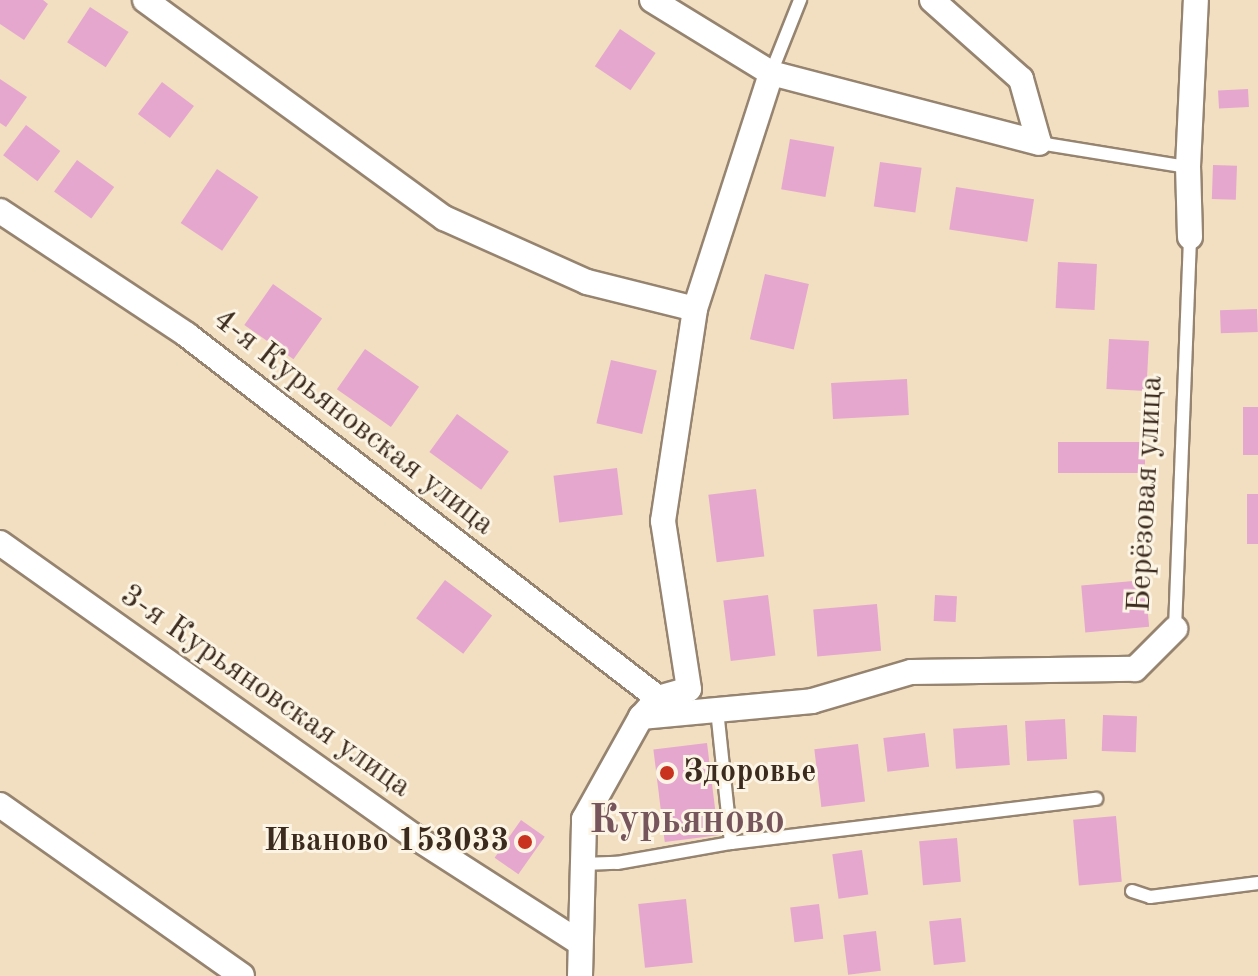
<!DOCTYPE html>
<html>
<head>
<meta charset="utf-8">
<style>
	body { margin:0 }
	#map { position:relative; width:1258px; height:976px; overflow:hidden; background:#f2dfc1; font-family:"Old Standard TT",serif }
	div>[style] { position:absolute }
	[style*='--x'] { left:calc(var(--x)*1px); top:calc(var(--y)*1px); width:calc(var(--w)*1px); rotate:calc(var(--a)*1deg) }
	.building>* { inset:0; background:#e5a7ce; transform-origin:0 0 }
	.roads { filter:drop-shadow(2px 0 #968470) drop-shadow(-2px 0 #968470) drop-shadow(0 2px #968470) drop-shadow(0 -2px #968470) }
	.service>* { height:12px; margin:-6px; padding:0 6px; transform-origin:6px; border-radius:6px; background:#fff }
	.minor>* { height:24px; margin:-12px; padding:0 12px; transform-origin:12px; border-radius:12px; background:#fff }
	.dots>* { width:22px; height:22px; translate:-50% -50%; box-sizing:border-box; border:4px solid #fcf5e5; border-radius:50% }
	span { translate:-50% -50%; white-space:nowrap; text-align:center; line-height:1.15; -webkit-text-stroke:6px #fcf5e5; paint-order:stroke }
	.street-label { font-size:32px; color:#3b2a1e }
	.poi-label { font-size:32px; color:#3b2a1e; font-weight:700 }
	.left { translate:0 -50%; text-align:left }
	.right { translate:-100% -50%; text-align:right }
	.district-label { font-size:40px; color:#76565c; font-weight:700 }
</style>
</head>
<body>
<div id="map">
	<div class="building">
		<i style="clip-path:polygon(0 0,43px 0,48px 4px,24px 40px,0 24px)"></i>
		<i style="left:90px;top:7px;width:46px;height:42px;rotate:33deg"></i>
		<i style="left:620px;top:29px;width:43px;height:45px;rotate:34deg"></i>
		<i style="clip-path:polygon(0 79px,27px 97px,6px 127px,0 123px)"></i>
		<i style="left:162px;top:82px;width:40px;height:40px;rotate:37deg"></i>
		<i style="left:1248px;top:89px;width:18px;height:30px;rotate:87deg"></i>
		<i style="left:26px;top:125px;width:43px;height:38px;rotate:37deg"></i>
		<i style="left:790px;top:139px;width:45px;height:51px;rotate:10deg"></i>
		<i style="left:77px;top:160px;width:46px;height:39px;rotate:36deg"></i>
		<i style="left:880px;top:162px;width:42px;height:45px;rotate:8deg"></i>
		<i style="left:1213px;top:165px;width:24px;height:34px;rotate:2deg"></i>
		<i style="left:217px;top:169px;width:50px;height:65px;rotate:34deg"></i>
		<i style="left:956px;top:187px;width:79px;height:43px;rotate:9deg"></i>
		<i style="left:1058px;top:262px;width:39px;height:46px;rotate:3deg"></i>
		<i style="left:765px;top:274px;width:45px;height:67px;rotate:13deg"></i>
		<i style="left:273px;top:284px;width:60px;height:50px;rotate:35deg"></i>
		<i style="left:1257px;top:309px;width:23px;height:37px;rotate:88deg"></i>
		<i style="left:1109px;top:339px;width:40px;height:50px;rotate:3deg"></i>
		<i style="left:365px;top:349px;width:66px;height:49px;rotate:35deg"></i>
		<i style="left:611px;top:360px;width:47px;height:65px;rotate:13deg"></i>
		<i style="left:907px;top:379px;width:36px;height:76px;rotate:87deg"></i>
		<i style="left:1243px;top:407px;width:15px;height:48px"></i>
		<i style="left:457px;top:414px;width:64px;height:47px;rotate:36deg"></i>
		<i style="left:1058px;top:442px;width:87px;height:31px"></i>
		<i style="left:617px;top:468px;width:47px;height:64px;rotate:83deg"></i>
		<i style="left:756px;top:489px;width:68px;height:48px;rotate:83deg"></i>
		<i style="left:1247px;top:494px;width:11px;height:50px"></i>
		<i style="left:445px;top:580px;width:59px;height:48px;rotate:37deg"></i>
		<i style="left:1145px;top:580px;width:47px;height:64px;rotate:85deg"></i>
		<i style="left:768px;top:595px;width:61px;height:45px;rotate:83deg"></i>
		<i style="left:935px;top:595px;width:22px;height:26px;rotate:3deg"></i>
		<i style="left:877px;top:604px;width:47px;height:64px;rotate:85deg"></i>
		<i style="left:1103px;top:715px;width:34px;height:36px;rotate:2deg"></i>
		<i style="left:1065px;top:719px;width:40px;height:40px;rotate:87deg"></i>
		<i style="left:1007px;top:725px;width:40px;height:54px;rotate:86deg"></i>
		<i style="left:925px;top:733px;width:34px;height:42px;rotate:83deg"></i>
		<i style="left:707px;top:743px;width:93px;height:54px;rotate:83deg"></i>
		<i style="left:858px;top:744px;width:58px;height:44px;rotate:83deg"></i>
		<i style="left:1116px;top:816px;width:66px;height:43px;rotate:85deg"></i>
		<i style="left:521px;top:820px;width:29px;height:46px;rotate:35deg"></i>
		<i style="left:957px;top:838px;width:44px;height:38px;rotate:85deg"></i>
		<i style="left:862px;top:850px;width:45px;height:30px;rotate:82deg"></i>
		<i style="left:686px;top:899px;width:64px;height:48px;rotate:84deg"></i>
		<i style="left:819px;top:904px;width:35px;height:29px;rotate:83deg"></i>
		<i style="left:961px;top:918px;width:44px;height:32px;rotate:84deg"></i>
		<i style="left:876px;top:931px;width:40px;height:33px;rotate:83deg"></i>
	</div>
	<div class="roads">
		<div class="service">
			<i style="--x:771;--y:73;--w:79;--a:-68.3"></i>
			<i style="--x:1039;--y:143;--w:151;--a:9.2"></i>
			<i style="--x:1175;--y:629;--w:392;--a:-87.8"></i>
			<i style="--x:731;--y:843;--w:368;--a:-6.9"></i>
			<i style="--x:582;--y:864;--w:35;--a:-2"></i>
			<i style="--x:617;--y:863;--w:116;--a:-10"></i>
			<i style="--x:731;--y:843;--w:134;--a:-96"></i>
			<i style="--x:1132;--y:891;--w:19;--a:18"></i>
			<i style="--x:1150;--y:897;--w:109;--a:-7.4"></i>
		</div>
		<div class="minor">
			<i style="--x:145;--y:0;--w:370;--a:36.1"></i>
			<i style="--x:444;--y:218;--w:157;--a:24.1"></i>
			<i style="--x:587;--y:282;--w:111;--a:14"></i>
			<i style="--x:652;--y:0;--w:140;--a:31.5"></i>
			<i style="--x:771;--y:73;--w:277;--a:14.6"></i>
			<i style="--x:932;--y:0;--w:119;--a:41.6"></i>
			<i style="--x:1021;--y:79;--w:66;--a:74.3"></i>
			<i style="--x:0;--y:211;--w:224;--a:33.5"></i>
			<i style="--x:187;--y:335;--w:595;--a:37.62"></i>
			<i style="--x:1190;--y:237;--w:70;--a:-91.6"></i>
			<i style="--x:1188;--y:167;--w:167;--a:-87.3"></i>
			<i style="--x:0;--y:543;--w:505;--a:35.33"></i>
			<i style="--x:412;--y:835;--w:196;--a:32.7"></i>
			<i style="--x:641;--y:717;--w:172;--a:-5.3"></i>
			<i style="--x:812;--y:701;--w:103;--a:-16.3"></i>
			<i style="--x:911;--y:672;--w:224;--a:-0.8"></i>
			<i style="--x:1135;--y:669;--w:57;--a:-45"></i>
			<i style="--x:0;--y:805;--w:296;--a:35.2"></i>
			<i style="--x:580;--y:976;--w:157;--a:-88.5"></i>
			<i style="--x:584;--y:819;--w:117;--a:-60.8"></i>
			<i style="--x:641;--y:717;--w:25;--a:-48"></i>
			<i style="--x:658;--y:698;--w:32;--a:-16"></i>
			<i style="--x:689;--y:689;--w:170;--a:-98.8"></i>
			<i style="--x:663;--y:521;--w:214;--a:-81.4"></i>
			<i style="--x:695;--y:309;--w:248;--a:-72.1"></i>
		</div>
	</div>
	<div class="dots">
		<i style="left:667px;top:773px;background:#c8321e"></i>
		<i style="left:525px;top:842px;background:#c8321e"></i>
	</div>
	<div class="street-label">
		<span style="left:353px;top:423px;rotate:38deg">4-я Курьяновская улица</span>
		<span style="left:1147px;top:494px;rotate:-87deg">Берёзовая улица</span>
		<span style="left:265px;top:692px;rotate:35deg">3-я Курьяновская улица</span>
	</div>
	<div class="poi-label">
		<span class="left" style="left:683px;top:773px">Здоровье</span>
		<span class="right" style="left:509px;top:842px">Иваново 153033</span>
	</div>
	<div class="district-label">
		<span style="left:687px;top:822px">Курьяново</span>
	</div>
</div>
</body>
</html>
